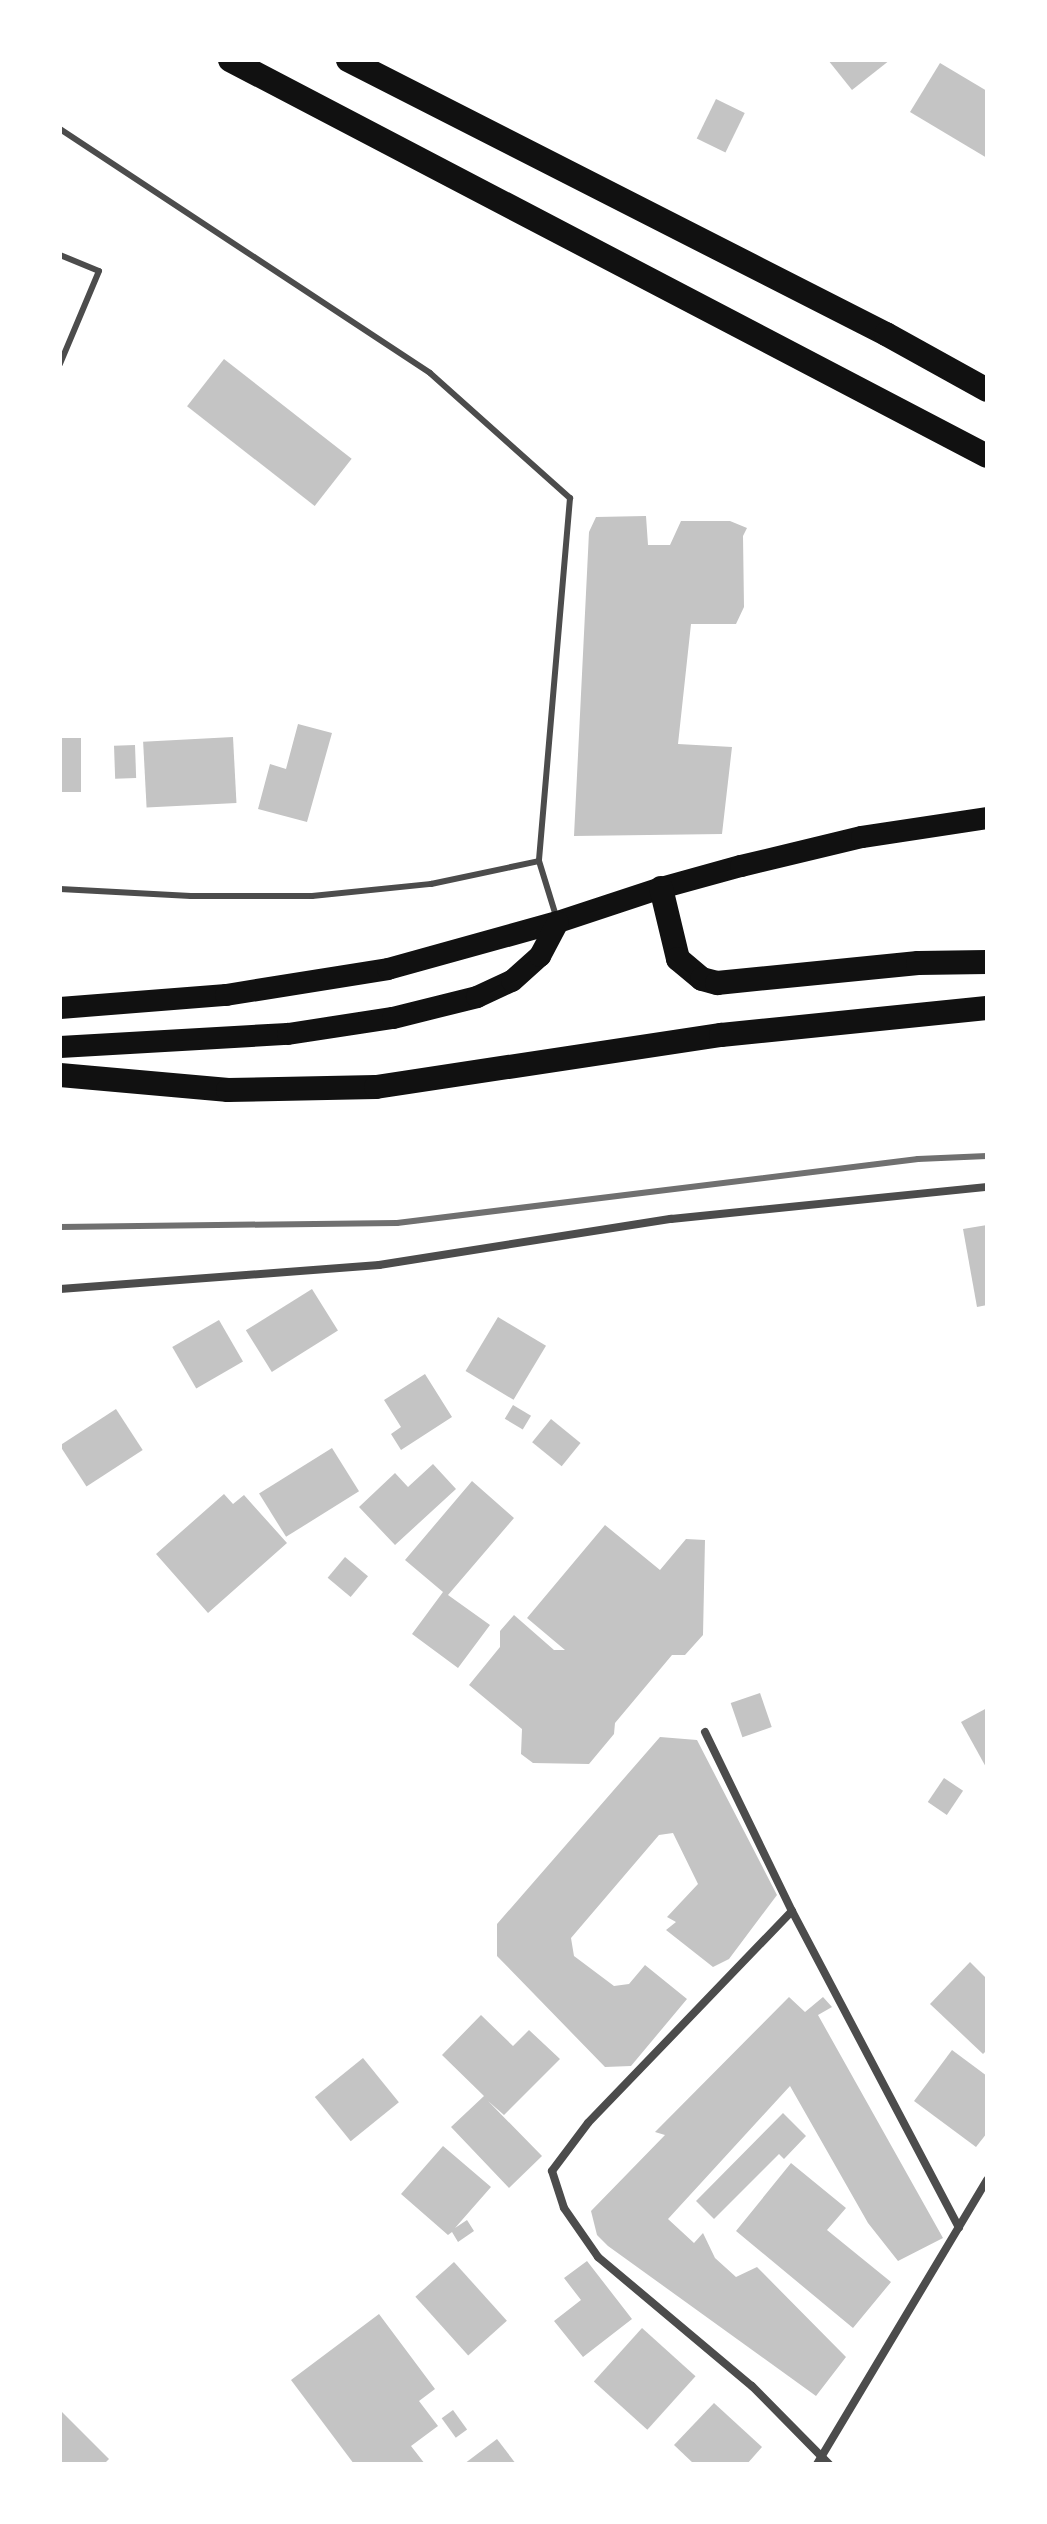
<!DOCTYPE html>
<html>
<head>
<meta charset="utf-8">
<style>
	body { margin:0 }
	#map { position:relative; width:1047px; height:2524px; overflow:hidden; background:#fff; font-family:"Asap Condensed",sans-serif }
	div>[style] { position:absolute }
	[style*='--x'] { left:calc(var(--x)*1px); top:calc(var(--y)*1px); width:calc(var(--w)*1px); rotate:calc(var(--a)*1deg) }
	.building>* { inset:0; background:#c4c4c4; transform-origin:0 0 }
	.service>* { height:6px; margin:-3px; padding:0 3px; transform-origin:3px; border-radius:3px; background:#4c4c4c }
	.minor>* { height:8px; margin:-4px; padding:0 4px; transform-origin:4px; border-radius:4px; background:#4c4c4c }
	.trunk>* { height:22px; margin:-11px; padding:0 11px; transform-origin:11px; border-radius:11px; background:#111 }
	.motorway>* { height:24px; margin:-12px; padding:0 12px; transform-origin:12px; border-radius:12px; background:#111 }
	.rail>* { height:6px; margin:-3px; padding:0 3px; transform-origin:3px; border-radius:3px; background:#707070 }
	span { translate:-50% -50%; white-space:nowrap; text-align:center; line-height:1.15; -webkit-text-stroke:7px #fff; paint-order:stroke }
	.frame { position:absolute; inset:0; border:62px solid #fff; pointer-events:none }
</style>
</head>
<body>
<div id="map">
	<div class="building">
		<i style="clip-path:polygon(828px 60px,890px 60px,852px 90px)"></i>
		<i style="clip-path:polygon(940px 63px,987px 91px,987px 158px,910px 112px)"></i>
		<i style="left:716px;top:99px;width:32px;height:44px;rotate:26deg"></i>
		<i style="left:224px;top:359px;width:162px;height:60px;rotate:38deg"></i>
		<i style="clip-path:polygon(646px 516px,648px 545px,670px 545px,681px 521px,730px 521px,747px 528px,743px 536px,744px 607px,736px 624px,691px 624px,678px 744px,732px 747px,722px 834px,574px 836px,589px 532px,596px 517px)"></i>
		<i style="clip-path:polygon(298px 724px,332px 733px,307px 822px,258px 809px,270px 764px,286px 769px)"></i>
		<i style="left:233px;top:737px;width:66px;height:90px;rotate:87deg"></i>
		<i style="left:60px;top:738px;width:21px;height:54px"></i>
		<i style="left:135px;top:745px;width:33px;height:21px;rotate:88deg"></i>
		<i style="clip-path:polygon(987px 1225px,987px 1305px,977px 1307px,963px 1229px)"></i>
		<i style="left:312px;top:1289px;width:49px;height:78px;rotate:58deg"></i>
		<i style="left:498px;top:1317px;width:56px;height:63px;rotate:31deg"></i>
		<i style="left:219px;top:1320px;width:48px;height:54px;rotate:60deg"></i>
		<i style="clip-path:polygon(425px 1374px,452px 1417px,401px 1450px,391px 1434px,401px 1427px,384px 1400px)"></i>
		<i style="left:513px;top:1405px;width:21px;height:16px;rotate:31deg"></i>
		<i style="left:116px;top:1409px;width:49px;height:67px;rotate:57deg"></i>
		<i style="left:551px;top:1419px;width:38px;height:30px;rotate:39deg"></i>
		<i style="left:332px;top:1448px;width:51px;height:86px;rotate:58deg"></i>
		<i style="clip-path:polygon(433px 1464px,456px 1489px,395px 1545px,359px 1507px,395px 1473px,408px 1487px)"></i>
		<i style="clip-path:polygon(472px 1481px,514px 1518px,448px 1595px,490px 1625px,458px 1668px,412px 1634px,443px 1592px,405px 1560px)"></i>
		<i style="clip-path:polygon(224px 1494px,233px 1504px,244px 1495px,287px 1543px,208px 1613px,156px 1554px)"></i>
		<i style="clip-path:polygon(605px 1525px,660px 1570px,686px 1539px,705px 1540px,703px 1635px,685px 1655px,672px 1655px,615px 1723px,614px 1734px,589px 1764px,533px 1763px,521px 1754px,522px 1729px,469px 1685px,500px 1647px,500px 1631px,514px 1615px,554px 1650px,565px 1650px,527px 1618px)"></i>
		<i style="left:345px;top:1557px;width:30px;height:27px;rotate:40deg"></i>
		<i style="left:760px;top:1693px;width:36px;height:31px;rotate:71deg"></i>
		<i style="clip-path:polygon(987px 1708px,987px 1769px,961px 1722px)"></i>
		<i style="clip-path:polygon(660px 1737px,697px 1740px,777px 1895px,729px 1959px,713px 1967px,666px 1930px,676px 1922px,667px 1917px,698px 1884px,673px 1833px,659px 1835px,571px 1938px,574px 1956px,614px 1986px,629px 1984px,645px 1965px,687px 1999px,631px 2066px,605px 2067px,497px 1956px,497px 1924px)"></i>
		<i style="left:944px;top:1778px;width:23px;height:29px;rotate:34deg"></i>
		<i style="clip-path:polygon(970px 1962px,987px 1979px,987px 2050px,983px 2054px,930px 2004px)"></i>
		<i style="clip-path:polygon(789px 1997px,805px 2012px,823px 1997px,832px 2007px,818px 2015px,943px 2238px,898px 2261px,868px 2223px,790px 2086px,668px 2219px,694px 2243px,703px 2233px,715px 2258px,736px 2277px,757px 2267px,846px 2357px,816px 2396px,608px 2246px,597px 2235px,591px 2211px,665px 2135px,655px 2132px)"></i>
		<i style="clip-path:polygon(481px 2015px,513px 2046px,529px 2030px,560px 2059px,504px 2115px,488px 2101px,542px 2156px,509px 2188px,451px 2127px,484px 2096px,442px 2055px)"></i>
		<i style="clip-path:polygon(952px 2050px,987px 2076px,987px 2133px,976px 2147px,914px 2101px)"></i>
		<i style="left:363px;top:2058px;width:57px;height:62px;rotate:51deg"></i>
		<i style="clip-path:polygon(783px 2113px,806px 2136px,784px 2159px,779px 2154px,714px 2219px,696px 2201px)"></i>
		<i style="clip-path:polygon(443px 2146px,491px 2187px,455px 2228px,467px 2220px,474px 2231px,458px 2242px,452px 2232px,448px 2235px,401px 2194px)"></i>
		<i style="clip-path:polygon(791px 2163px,846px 2208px,827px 2230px,891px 2282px,853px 2328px,736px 2231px)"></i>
		<i style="clip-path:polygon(587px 2261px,632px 2319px,583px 2357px,554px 2321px,581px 2300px,564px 2278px)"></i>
		<i style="left:454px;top:2262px;width:79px;height:52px;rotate:48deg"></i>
		<i style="clip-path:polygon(379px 2314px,435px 2389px,419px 2401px,438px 2426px,411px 2446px,425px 2464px,354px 2464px,291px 2380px)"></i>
		<i style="left:642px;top:2328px;width:72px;height:72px;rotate:42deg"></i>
		<i style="clip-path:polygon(714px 2403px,762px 2447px,747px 2464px,694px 2464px,674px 2445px)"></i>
		<i style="clip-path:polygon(60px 2410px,109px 2459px,104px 2464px,60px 2464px)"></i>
		<i style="left:453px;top:2410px;width:24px;height:14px;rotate:54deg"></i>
		<i style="clip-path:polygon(497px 2439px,516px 2464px,464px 2464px)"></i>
	</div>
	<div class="service">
		<i style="--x:60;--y:129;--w:443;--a:33.4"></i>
		<i style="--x:430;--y:373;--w:188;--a:41.8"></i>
		<i style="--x:570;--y:498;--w:364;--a:94.9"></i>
		<i style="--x:539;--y:861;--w:61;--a:72.8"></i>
		<i style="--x:60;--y:255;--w:42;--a:22.3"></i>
		<i style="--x:99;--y:271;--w:101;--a:112.8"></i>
		<i style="--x:60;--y:889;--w:131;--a:3.1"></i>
		<i style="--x:191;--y:896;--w:121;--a:0"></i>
		<i style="--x:312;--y:896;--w:120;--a:-5.8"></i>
		<i style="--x:431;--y:884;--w:110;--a:-12"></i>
	</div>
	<div class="minor">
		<i style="--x:60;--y:1289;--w:320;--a:-4.3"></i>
		<i style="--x:379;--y:1265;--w:296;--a:-9"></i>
		<i style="--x:671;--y:1219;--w:318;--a:-5.8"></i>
		<i style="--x:705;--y:1732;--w:199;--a:64.1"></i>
		<i style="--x:792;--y:1911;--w:358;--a:62.2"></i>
		<i style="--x:792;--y:1911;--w:294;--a:133.9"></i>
		<i style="--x:588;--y:2123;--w:60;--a:126.9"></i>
		<i style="--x:552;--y:2171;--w:39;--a:72"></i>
		<i style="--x:564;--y:2208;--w:60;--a:55.2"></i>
		<i style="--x:598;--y:2257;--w:201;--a:40"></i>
		<i style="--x:752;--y:2386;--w:110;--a:45.4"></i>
		<i style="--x:817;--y:2464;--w:331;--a:-59.1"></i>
	</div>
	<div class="trunk">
		<i style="--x:60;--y:1008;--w:167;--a:-4.5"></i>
		<i style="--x:226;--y:995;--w:164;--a:-9.1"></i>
		<i style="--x:388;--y:969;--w:176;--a:-15.5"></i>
		<i style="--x:558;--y:922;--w:108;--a:-18.3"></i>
		<i style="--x:661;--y:888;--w:83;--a:-15.4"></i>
		<i style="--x:741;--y:866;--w:124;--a:-13.5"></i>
		<i style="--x:862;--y:837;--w:126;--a:-8.6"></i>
		<i style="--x:60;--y:1047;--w:228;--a:-3.3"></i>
		<i style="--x:288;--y:1034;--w:106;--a:-8.7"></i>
		<i style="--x:393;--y:1018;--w:87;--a:-14"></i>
		<i style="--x:477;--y:997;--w:38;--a:-25"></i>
		<i style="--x:512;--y:981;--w:38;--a:-42"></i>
		<i style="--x:540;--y:956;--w:38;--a:-62"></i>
	</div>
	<div class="motorway">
		<i style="--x:230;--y:60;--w:854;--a:27.61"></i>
		<i style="--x:348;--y:60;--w:604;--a:26.99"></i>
		<i style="--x:886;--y:334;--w:115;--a:29"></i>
		<i style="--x:661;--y:888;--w:73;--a:76.5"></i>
		<i style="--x:678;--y:959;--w:31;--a:40"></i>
		<i style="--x:702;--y:979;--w:16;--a:15"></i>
		<i style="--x:717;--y:983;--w:202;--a:-5.7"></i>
		<i style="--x:918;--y:963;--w:69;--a:-0.8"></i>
		<i style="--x:60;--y:1075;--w:169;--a:5.1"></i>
		<i style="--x:228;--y:1090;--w:148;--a:-1.2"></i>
		<i style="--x:376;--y:1087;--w:349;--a:-8.6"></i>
		<i style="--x:721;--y:1035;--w:267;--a:-5.8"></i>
	</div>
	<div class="rail">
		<i style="--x:60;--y:1227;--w:337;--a:-0.7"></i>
		<i style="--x:397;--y:1223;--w:525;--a:-7"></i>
		<i style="--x:918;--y:1159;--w:69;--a:-2.5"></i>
	</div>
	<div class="frame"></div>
</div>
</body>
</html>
